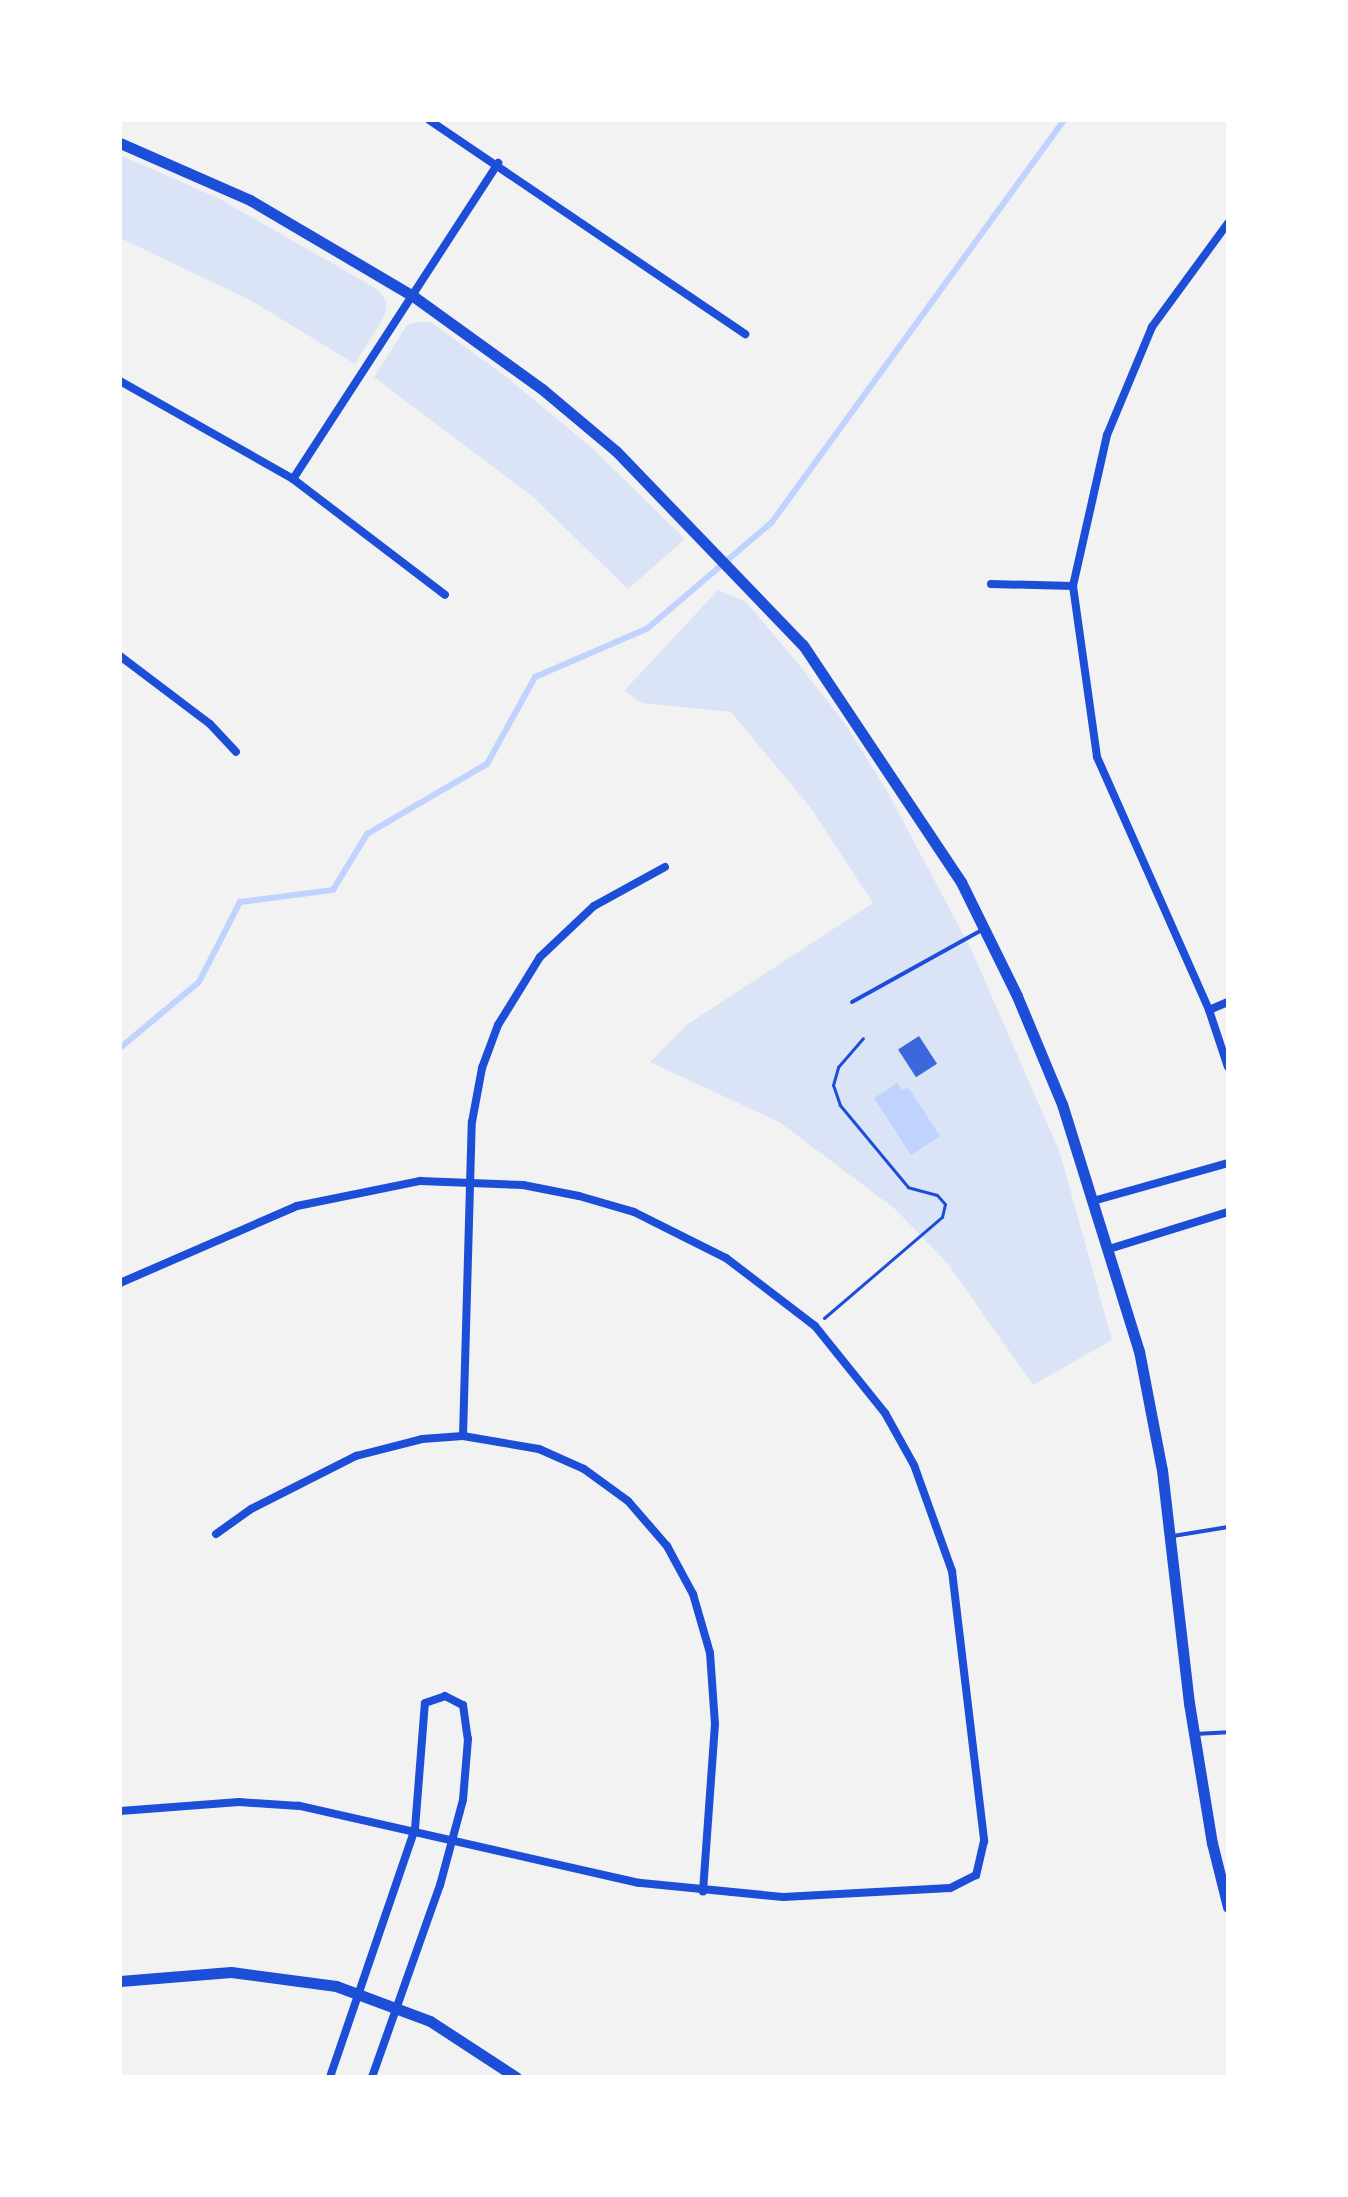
<!DOCTYPE html>
<html>
<head>
<meta charset="utf-8">
<style>
	body { margin:0 }
	#map { position:relative; width:1348px; height:2197px; overflow:hidden; background:#f2f2f2; font-family:"Asap Condensed",sans-serif }
	div>[style] { position:absolute }
	[style*='--x'] { left:calc(var(--x)*1px); top:calc(var(--y)*1px); width:calc(var(--w)*1px); rotate:calc(var(--a)*1deg) }
	.green>* { inset:0; background:#dbe4f7 }
	.water>* { inset:0; background:#bfd3fe }
	.stream>* { height:6px; margin:-3px; padding:0 3px; transform-origin:3px; border-radius:3px; background:#bfd3fe }
	.building>* { inset:0; background:#3d67dc; transform-origin:0 0 }
	.path>* { height:3px; margin:-1.5px; padding:0 1.5px; transform-origin:1.5px; border-radius:1.5px; background:#1d4ed8 }
	.service>* { height:4px; margin:-2px; padding:0 2px; transform-origin:2px; border-radius:2px; background:#1d4ed8 }
	.minor>* { height:8px; margin:-4px; padding:0 4px; transform-origin:4px; border-radius:4px; background:#1d4ed8 }
	.tertiary>* { height:11px; margin:-5.5px; padding:0 5.5px; transform-origin:5.5px; border-radius:5.5px; background:#1d4ed8 }
	span { translate:-50% -50%; white-space:nowrap; text-align:center; line-height:1.15; -webkit-text-stroke:8px #fff; paint-order:stroke }
	.frame { position:absolute; inset:0; border:122px solid #fff; pointer-events:none }
</style>
</head>
<body>
<div id="map">
	<div class="green">
		<i style="clip-path:polygon(120px 155px,218px 198px,377px 289px,387px 302px,385px 315px,355px 364px,250px 300px,120px 238px)"></i>
		<i style="clip-path:polygon(417px 322px,431px 322px,509px 379px,592px 448px,685px 539px,628px 589px,532px 496px,374px 377px,407px 325px)"></i>
		<i style="clip-path:polygon(718px 590px,746px 602px,796px 661px,846px 725px,887px 791px,972px 951px,1060px 1153px,1112px 1340px,1033px 1385px,948px 1264px,895px 1209px,779px 1122px,650px 1062px,688px 1024px,873px 903px,810px 807px,731px 712px,642px 703px,624px 691px)"></i>
	</div>
	<div class="water">
		<i style="clip-path:polygon(897px 1083px,902px 1090px,908px 1087px,940px 1136px,911px 1155px,874px 1098px)"></i>
	</div>
	<div class="stream">
		<i style="--x:120;--y:1048;--w:103;--a:-39.9"></i>
		<i style="--x:199;--y:982;--w:90;--a:-62.9"></i>
		<i style="--x:240;--y:902;--w:94;--a:-7.4"></i>
		<i style="--x:333;--y:890;--w:66;--a:-58.7"></i>
		<i style="--x:367;--y:834;--w:139;--a:-30.3"></i>
		<i style="--x:487;--y:764;--w:99;--a:-61.1"></i>
		<i style="--x:535;--y:677;--w:123;--a:-23.4"></i>
		<i style="--x:648;--y:628;--w:163;--a:-40.5"></i>
		<i style="--x:772;--y:522;--w:497;--a:-54"></i>
	</div>
	<div class="building">
		<i style="left:919px;top:1036px;width:33px;height:25px;rotate:57deg"></i>
	</div>
	<div class="path">
		<i style="--x:824;--y:1318;--w:155;--a:-40.6"></i>
		<i style="--x:942;--y:1217;--w:13;--a:-77"></i>
		<i style="--x:945;--y:1204;--w:12;--a:-132"></i>
		<i style="--x:937;--y:1195;--w:30;--a:-165"></i>
		<i style="--x:908;--y:1187;--w:107;--a:-129.7"></i>
		<i style="--x:840;--y:1105;--w:21;--a:-109"></i>
		<i style="--x:833;--y:1085;--w:19;--a:-74"></i>
		<i style="--x:838;--y:1067;--w:38;--a:-49"></i>
	</div>
	<div class="service">
		<i style="--x:852;--y:1002;--w:149;--a:-29"></i>
		<i style="--x:1173;--y:1536;--w:56;--a:-9.3"></i>
		<i style="--x:1195;--y:1734;--w:33;--a:-3"></i>
	</div>
	<div class="minor">
		<i style="--x:429;--y:120;--w:382;--a:34.1"></i>
		<i style="--x:1228;--y:223;--w:129;--a:126.2"></i>
		<i style="--x:1152;--y:327;--w:117;--a:112.6"></i>
		<i style="--x:1107;--y:435;--w:155;--a:102.7"></i>
		<i style="--x:1073;--y:586;--w:173;--a:82"></i>
		<i style="--x:1097;--y:757;--w:277;--a:66.1"></i>
		<i style="--x:1209;--y:1010;--w:60;--a:71.6"></i>
		<i style="--x:120;--y:381;--w:199;--a:29.5"></i>
		<i style="--x:293;--y:479;--w:191;--a:37.3"></i>
		<i style="--x:293;--y:479;--w:377;--a:-57"></i>
		<i style="--x:991;--y:584;--w:82;--a:1.4"></i>
		<i style="--x:120;--y:656;--w:113;--a:37.1"></i>
		<i style="--x:210;--y:724;--w:38;--a:47"></i>
		<i style="--x:1209;--y:1010;--w:21;--a:-23"></i>
		<i style="--x:1093;--y:1201;--w:140;--a:-15.7"></i>
		<i style="--x:1109;--y:1249;--w:125;--a:-17.3"></i>
		<i style="--x:120;--y:1283;--w:193;--a:-23.5"></i>
		<i style="--x:297;--y:1206;--w:126;--a:-11.5"></i>
		<i style="--x:420;--y:1181;--w:103;--a:2.2"></i>
		<i style="--x:523;--y:1185;--w:57;--a:11.1"></i>
		<i style="--x:579;--y:1196;--w:57;--a:16.2"></i>
		<i style="--x:634;--y:1212;--w:103;--a:26.6"></i>
		<i style="--x:726;--y:1258;--w:112;--a:37.4"></i>
		<i style="--x:815;--y:1326;--w:112;--a:51.2"></i>
		<i style="--x:885;--y:1413;--w:60;--a:60.9"></i>
		<i style="--x:914;--y:1465;--w:113;--a:70.3"></i>
		<i style="--x:952;--y:1571;--w:272;--a:83.2"></i>
		<i style="--x:984;--y:1841;--w:35;--a:103"></i>
		<i style="--x:976;--y:1875;--w:29;--a:153"></i>
		<i style="--x:950;--y:1888;--w:167;--a:176.9"></i>
		<i style="--x:783;--y:1897;--w:145;--a:-174.4"></i>
		<i style="--x:639;--y:1883;--w:349;--a:-167.2"></i>
		<i style="--x:299;--y:1806;--w:60;--a:-176.2"></i>
		<i style="--x:239;--y:1802;--w:119;--a:175.7"></i>
		<i style="--x:463;--y:1436;--w:314;--a:-88.4"></i>
		<i style="--x:472;--y:1122;--w:55;--a:-79.5"></i>
		<i style="--x:482;--y:1068;--w:46;--a:-69.6"></i>
		<i style="--x:498;--y:1025;--w:80;--a:-58.3"></i>
		<i style="--x:540;--y:957;--w:74;--a:-43.4"></i>
		<i style="--x:594;--y:906;--w:81;--a:-28.8"></i>
		<i style="--x:216;--y:1534;--w:43;--a:-35.5"></i>
		<i style="--x:251;--y:1509;--w:118;--a:-26.8"></i>
		<i style="--x:356;--y:1456;--w:68;--a:-14.4"></i>
		<i style="--x:422;--y:1439;--w:41;--a:-4.2"></i>
		<i style="--x:463;--y:1436;--w:77;--a:9.7"></i>
		<i style="--x:539;--y:1449;--w:49;--a:24"></i>
		<i style="--x:584;--y:1469;--w:54;--a:36"></i>
		<i style="--x:628;--y:1501;--w:60;--a:49.1"></i>
		<i style="--x:667;--y:1546;--w:55;--a:61.6"></i>
		<i style="--x:693;--y:1594;--w:61;--a:73.9"></i>
		<i style="--x:710;--y:1653;--w:71;--a:86"></i>
		<i style="--x:715;--y:1724;--w:168;--a:94.1"></i>
		<i style="--x:330;--y:2077;--w:262;--a:-71.1"></i>
		<i style="--x:415;--y:1829;--w:126;--a:-85.5"></i>
		<i style="--x:425;--y:1703;--w:21;--a:-19"></i>
		<i style="--x:445;--y:1696;--w:20;--a:27"></i>
		<i style="--x:463;--y:1705;--w:34;--a:82"></i>
		<i style="--x:468;--y:1739;--w:61;--a:94.7"></i>
		<i style="--x:463;--y:1800;--w:88;--a:105.1"></i>
		<i style="--x:440;--y:1885;--w:204;--a:109.5"></i>
	</div>
	<div class="tertiary">
		<i style="--x:120;--y:143;--w:142;--a:23.7"></i>
		<i style="--x:250;--y:200;--w:189;--a:30.5"></i>
		<i style="--x:413;--y:296;--w:159;--a:35.8"></i>
		<i style="--x:542;--y:389;--w:97;--a:40"></i>
		<i style="--x:616;--y:451;--w:269;--a:46.1"></i>
		<i style="--x:803;--y:645;--w:285;--a:56.3"></i>
		<i style="--x:961;--y:882;--w:127;--a:63.8"></i>
		<i style="--x:1017;--y:996;--w:117;--a:67.4"></i>
		<i style="--x:1062;--y:1104;--w:259;--a:72.7"></i>
		<i style="--x:1139;--y:1351;--w:121;--a:79.1"></i>
		<i style="--x:1162;--y:1470;--w:235;--a:83.4"></i>
		<i style="--x:1189;--y:1703;--w:142;--a:80.7"></i>
		<i style="--x:1212;--y:1843;--w:66;--a:76"></i>
		<i style="--x:120;--y:1981;--w:111;--a:-4.6"></i>
		<i style="--x:231;--y:1972;--w:106;--a:7.6"></i>
		<i style="--x:336;--y:1986;--w:100;--a:20.4"></i>
		<i style="--x:430;--y:2021;--w:103;--a:33.1"></i>
	</div>
	<div class="frame"></div>
</div>
</body>
</html>
